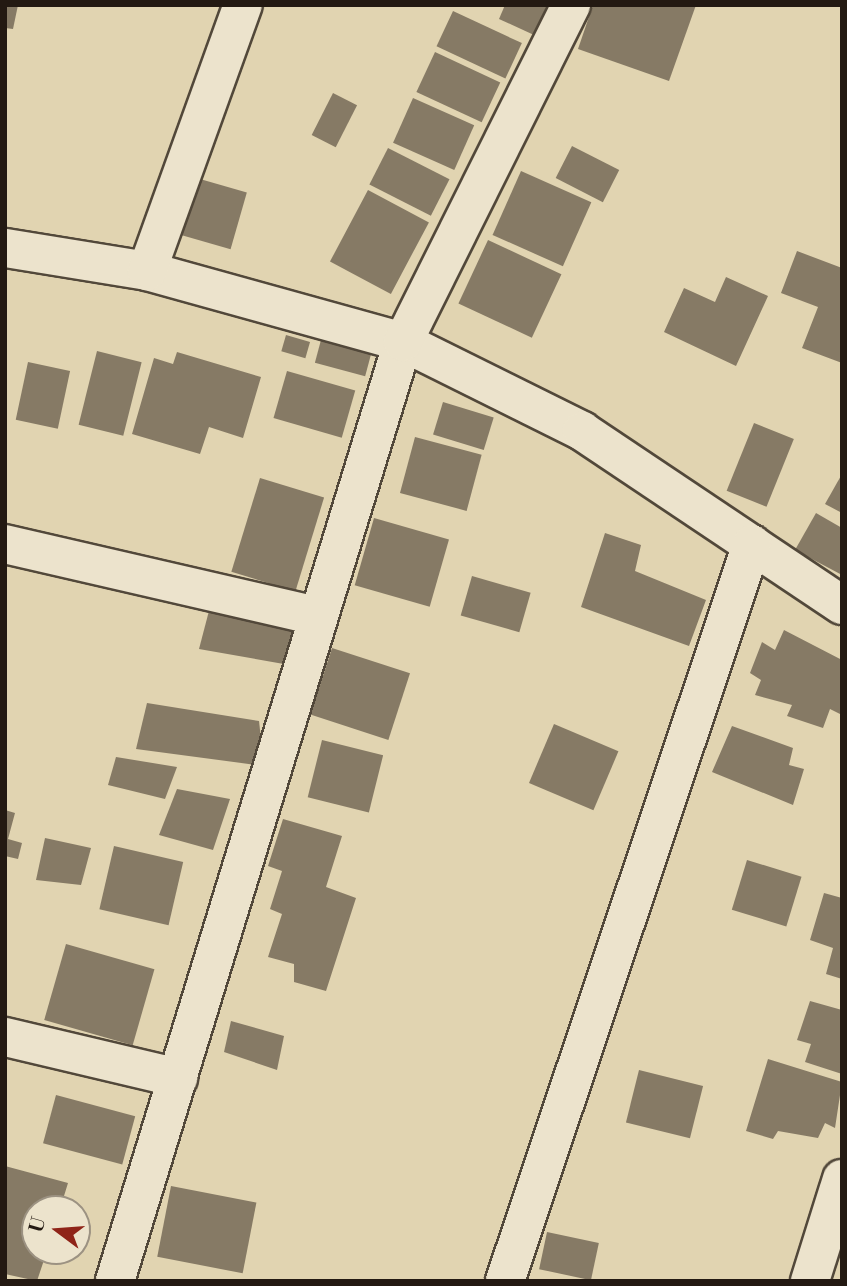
<!DOCTYPE html>
<html>
<head>
<meta charset="utf-8">
<style>
	body { margin:0 }
	#map { position:relative; width:847px; height:1286px; overflow:hidden; background:#e1d4b1; font-family:"Libre Bodoni",serif }
	div>[style] { position:absolute }
	[style*='--x'] { left:calc(var(--x)*1px); top:calc(var(--y)*1px); width:calc(var(--w)*1px); rotate:calc(var(--a)*1deg) }
	.building>* { inset:0; background:#867a65; transform-origin:0 0 }
	.roads { filter:drop-shadow(2px 0 #52483a) drop-shadow(-2px 0 #52483a) drop-shadow(0 2px #52483a) drop-shadow(0 -2px #52483a) }
	.street>* { height:38px; margin:-19px; padding:0 19px; transform-origin:19px; border-radius:19px; background:#ece3cc }
	span { translate:-50% -50%; white-space:nowrap; text-align:center; line-height:1.15; -webkit-text-stroke:5px #ece3cc; paint-order:stroke }
	.frame { position:absolute; inset:0; border:7px solid #231912; pointer-events:none }
	.north { position:absolute; left:21px; top:1195px; width:70px; height:70px; box-sizing:border-box; background:#ece3cc; border:2px solid #9c9282; border-radius:50%; rotate:286deg; font-size:19px; font-weight:700; line-height:28px; text-align:center; color:#231912 }
	.north::after { content:''; display:block; margin:auto; width:24px; height:32px; background:#8f2418; clip-path:polygon(50% 0,100% 100%,50% 72%,0 100%) }
</style>
</head>
<body>
<div id="map">
	<div class="building">
		<i style="clip-path:polygon(5px 5px,18px 5px,13px 29px,5px 28px)"></i>
		<i style="clip-path:polygon(505px 5px,547px 5px,534px 35px,499px 19px)"></i>
		<i style="clip-path:polygon(593px 5px,696px 5px,669px 81px,578px 49px)"></i>
		<i style="left:453px;top:11px;width:76px;height:39px;rotate:25deg"></i>
		<i style="left:435px;top:52px;width:72px;height:44px;rotate:25deg"></i>
		<i style="left:333px;top:93px;width:27px;height:47px;rotate:27deg"></i>
		<i style="left:413px;top:98px;width:67px;height:49px;rotate:24deg"></i>
		<i style="left:572px;top:146px;width:53px;height:36px;rotate:27deg"></i>
		<i style="left:388px;top:148px;width:69px;height:41px;rotate:27deg"></i>
		<i style="left:521px;top:171px;width:77px;height:70px;rotate:24deg"></i>
		<i style="left:193px;top:177px;width:56px;height:59px;rotate:16deg"></i>
		<i style="left:368px;top:190px;width:69px;height:81px;rotate:28deg"></i>
		<i style="left:488px;top:240px;width:81px;height:70px;rotate:25deg"></i>
		<i style="clip-path:polygon(797px 251px,842px 268px,842px 363px,802px 348px,818px 307px,781px 293px)"></i>
		<i style="clip-path:polygon(726px 277px,768px 296px,736px 366px,664px 332px,684px 288px,715px 302px)"></i>
		<i style="left:325px;top:325px;width:52px;height:39px;rotate:15deg"></i>
		<i style="left:286px;top:335px;width:25px;height:17px;rotate:16deg"></i>
		<i style="left:97px;top:351px;width:46px;height:76px;rotate:14deg"></i>
		<i style="clip-path:polygon(177px 352px,261px 377px,243px 438px,209px 427px,200px 454px,132px 434px,154px 358px,173px 364px)"></i>
		<i style="left:28px;top:362px;width:43px;height:59px;rotate:12deg"></i>
		<i style="left:287px;top:371px;width:71px;height:49px;rotate:16deg"></i>
		<i style="left:443px;top:402px;width:53px;height:34px;rotate:17deg"></i>
		<i style="left:754px;top:423px;width:43px;height:73px;rotate:22deg"></i>
		<i style="left:415px;top:437px;width:69px;height:58px;rotate:15deg"></i>
		<i style="clip-path:polygon(842px 474px,842px 513px,825px 504px)"></i>
		<i style="left:260px;top:478px;width:67px;height:98px;rotate:17deg"></i>
		<i style="clip-path:polygon(816px 513px,842px 528px,842px 575px,795px 550px)"></i>
		<i style="left:374px;top:518px;width:78px;height:70px;rotate:16deg"></i>
		<i style="clip-path:polygon(605px 533px,641px 545px,635px 571px,706px 600px,689px 646px,581px 607px)"></i>
		<i style="left:472px;top:576px;width:61px;height:41px;rotate:16deg"></i>
		<i style="clip-path:polygon(210px 607px,291px 630px,295px 666px,199px 649px)"></i>
		<i style="clip-path:polygon(784px 630px,842px 660px,842px 715px,830px 709px,823px 728px,787px 716px,792px 705px,755px 695px,761px 680px,750px 673px,762px 642px,775px 650px)"></i>
		<i style="left:332px;top:648px;width:82px;height:70px;rotate:18deg"></i>
		<i style="clip-path:polygon(147px 703px,259px 721px,264px 766px,136px 749px)"></i>
		<i style="left:554px;top:724px;width:70px;height:64px;rotate:23deg"></i>
		<i style="clip-path:polygon(732px 726px,793px 748px,789px 765px,804px 769px,793px 805px,712px 772px)"></i>
		<i style="left:322px;top:740px;width:63px;height:59px;rotate:14deg"></i>
		<i style="clip-path:polygon(116px 757px,177px 767px,165px 799px,108px 785px)"></i>
		<i style="clip-path:polygon(177px 789px,230px 799px,213px 850px,159px 835px)"></i>
		<i style="clip-path:polygon(5px 810px,15px 813px,8px 839px,22px 843px,18px 859px,5px 856px)"></i>
		<i style="clip-path:polygon(283px 819px,342px 836px,326px 887px,356px 898px,326px 991px,294px 982px,294px 964px,268px 957px,282px 914px,270px 909px,282px 871px,268px 866px)"></i>
		<i style="clip-path:polygon(45px 838px,91px 848px,81px 885px,36px 880px)"></i>
		<i style="left:114px;top:846px;width:71px;height:65px;rotate:13deg"></i>
		<i style="left:747px;top:860px;width:57px;height:52px;rotate:17deg"></i>
		<i style="clip-path:polygon(824px 893px,842px 898px,842px 979px,826px 974px,833px 948px,810px 940px)"></i>
		<i style="left:66px;top:944px;width:92px;height:79px;rotate:16deg"></i>
		<i style="clip-path:polygon(810px 1001px,842px 1010px,842px 1074px,805px 1062px,811px 1044px,797px 1040px)"></i>
		<i style="clip-path:polygon(231px 1021px,284px 1036px,277px 1070px,224px 1052px)"></i>
		<i style="clip-path:polygon(768px 1059px,842px 1082px,835px 1128px,825px 1123px,818px 1138px,778px 1131px,773px 1139px,746px 1131px)"></i>
		<i style="left:639px;top:1070px;width:66px;height:54px;rotate:14deg"></i>
		<i style="left:56px;top:1095px;width:82px;height:50px;rotate:15deg"></i>
		<i style="clip-path:polygon(5px 1166px,68px 1183px,60px 1209px,35px 1209px,35px 1251px,47px 1251px,37px 1281px,5px 1274px)"></i>
		<i style="left:171px;top:1186px;width:87px;height:72px;rotate:11deg"></i>
		<i style="left:547px;top:1232px;width:53px;height:38px;rotate:12deg"></i>
	</div>
	<div class="roads">
		<div class="street">
			<i style="--x:5;--y:248;--w:144;--a:9.2"></i>
			<i style="--x:147;--y:271;--w:266;--a:15.5"></i>
			<i style="--x:403;--y:342;--w:200;--a:26.4"></i>
			<i style="--x:582;--y:431;--w:313;--a:33.8"></i>
			<i style="--x:147;--y:271;--w:283;--a:-70.2"></i>
			<i style="--x:5;--y:544;--w:321;--a:13"></i>
			<i style="--x:5;--y:1037;--w:178;--a:13.3"></i>
			<i style="--x:115;--y:1281;--w:982;--a:-72.95"></i>
			<i style="--x:403;--y:342;--w:377;--a:-63.5"></i>
			<i style="--x:505;--y:1281;--w:777;--a:-71.47"></i>
			<i style="--x:810;--y:1281;--w:107;--a:-72.6"></i>
		</div>
	</div>
	<div class="frame"></div>
	<div class="north">U</div>
</div>
</body>
</html>
